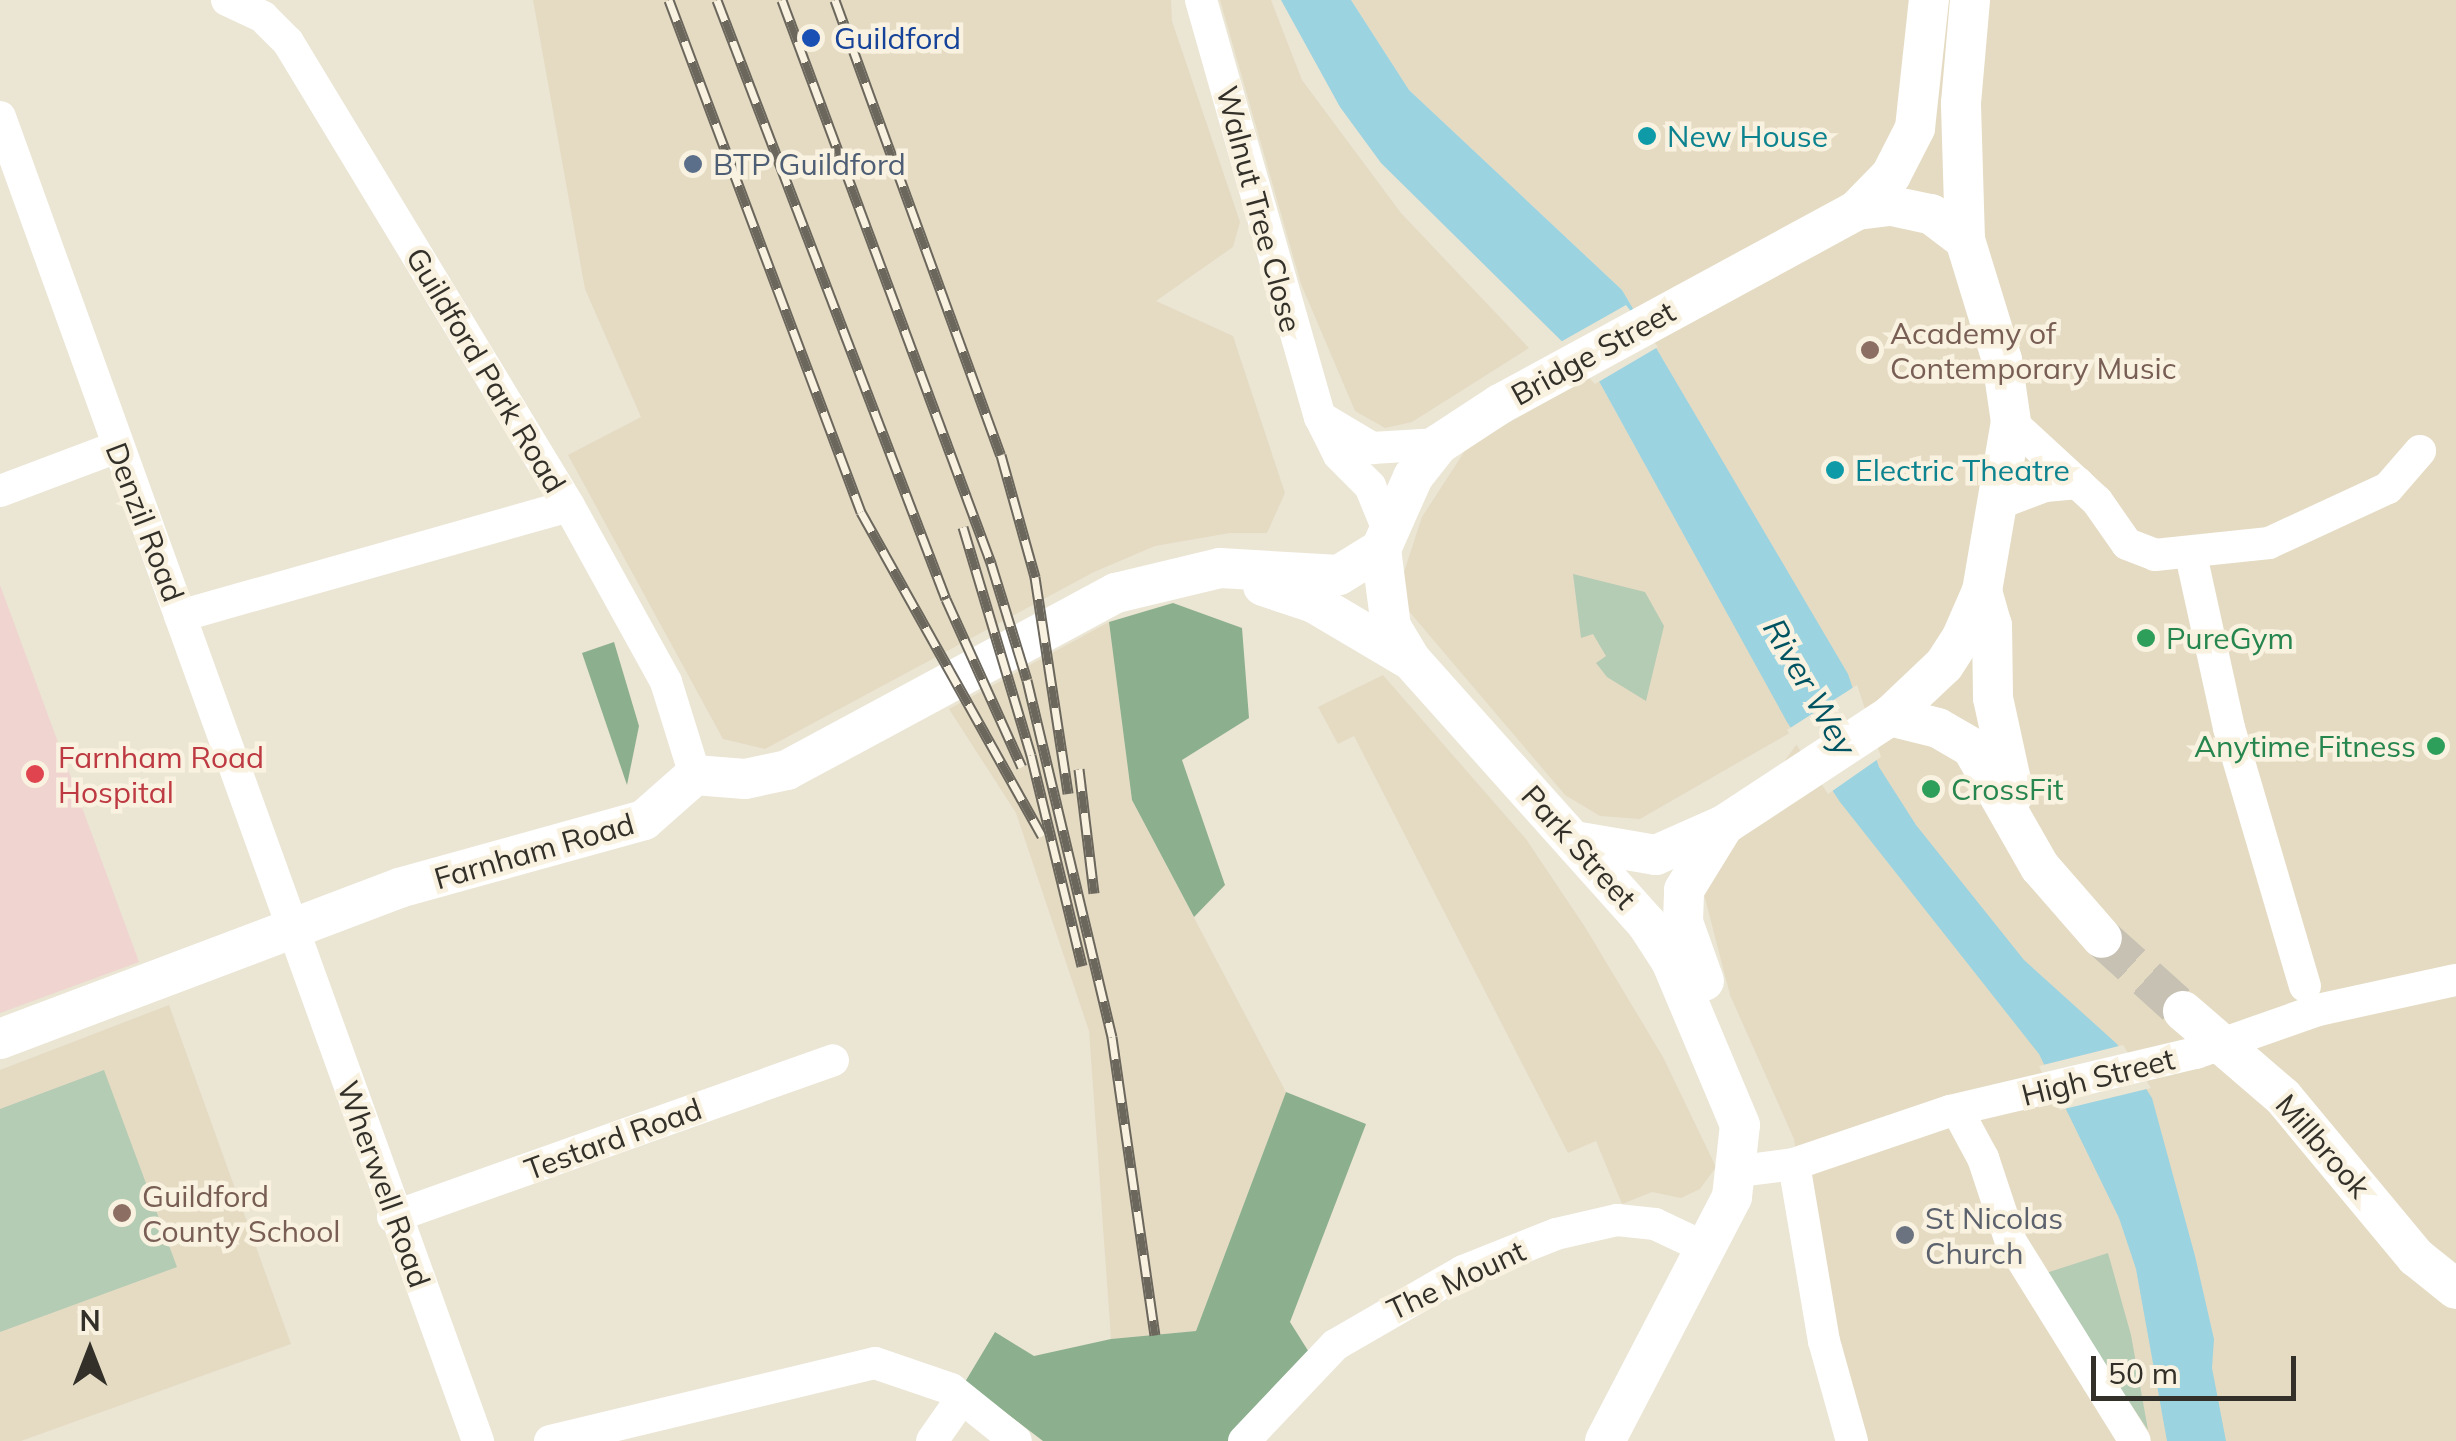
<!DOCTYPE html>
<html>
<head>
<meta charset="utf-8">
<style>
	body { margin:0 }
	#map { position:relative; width:2456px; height:1441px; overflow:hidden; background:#ebe5d4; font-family:Mulish,sans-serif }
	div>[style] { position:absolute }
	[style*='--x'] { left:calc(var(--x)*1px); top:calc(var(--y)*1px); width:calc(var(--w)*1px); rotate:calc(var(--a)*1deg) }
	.built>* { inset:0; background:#e5dbc3 }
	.medical>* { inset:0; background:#efd4d0 }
	.green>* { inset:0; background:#b4cbb4 }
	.forest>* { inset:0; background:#8caf8e }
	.water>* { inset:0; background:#9bd3e0 }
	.pier>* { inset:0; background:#ebe5d4 }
	.major-tunnel>* { height:40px; margin-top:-20px; transform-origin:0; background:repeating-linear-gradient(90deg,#c6c1b2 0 40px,transparent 0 60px) }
	.minor>* { height:32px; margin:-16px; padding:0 16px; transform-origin:16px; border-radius:16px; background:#fff }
	.major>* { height:40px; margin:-20px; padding:0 20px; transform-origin:20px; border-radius:20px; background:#fff }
	.rail>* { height:11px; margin-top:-5.5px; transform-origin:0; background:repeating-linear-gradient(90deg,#f9f2e1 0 22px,#6b675d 0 44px); box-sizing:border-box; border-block:2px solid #6b675d }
	.dots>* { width:28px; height:28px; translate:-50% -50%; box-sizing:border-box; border:5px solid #f9f2e1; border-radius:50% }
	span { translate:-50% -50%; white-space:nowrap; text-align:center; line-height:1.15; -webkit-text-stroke:9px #f9f2e1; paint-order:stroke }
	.transit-label { font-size:30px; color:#164399 }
	.left { translate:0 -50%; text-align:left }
	.culture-label { font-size:30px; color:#0d838f }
	.service-label { font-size:30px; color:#4e5e75 }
	.street-label { font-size:30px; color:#323029 }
	.education-label { font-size:30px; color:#785e54 }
	.leisure-label { font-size:30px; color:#27864d }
	.right { translate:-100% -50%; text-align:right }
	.health-label { font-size:30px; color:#be3a42 }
	.worship-label { font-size:30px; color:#5b616d }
	.water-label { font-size:32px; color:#005462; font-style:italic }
	.north { position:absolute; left:40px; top:1301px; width:100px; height:100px; -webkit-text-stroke:8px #f9f2e1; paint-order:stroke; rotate:0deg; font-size:28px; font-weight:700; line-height:40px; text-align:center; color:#323029 }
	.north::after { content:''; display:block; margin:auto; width:35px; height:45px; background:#323029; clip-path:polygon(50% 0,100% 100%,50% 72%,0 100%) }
	.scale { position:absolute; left:2091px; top:1356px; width:205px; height:45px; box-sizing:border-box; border:5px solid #323029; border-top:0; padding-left:12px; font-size:30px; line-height:35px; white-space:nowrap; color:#323029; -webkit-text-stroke:8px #f9f2e1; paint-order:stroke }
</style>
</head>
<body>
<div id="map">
	<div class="built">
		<i style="clip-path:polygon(533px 0,1171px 0,1172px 21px,1240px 222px,1233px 247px,1156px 301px,1233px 336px,1285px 493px,1267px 533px,1230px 533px,1155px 546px,1094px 572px,765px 749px,723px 739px,568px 455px,641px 417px,585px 289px)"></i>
		<i style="clip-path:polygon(1220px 0,1271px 0,1302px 80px,1401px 213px,1529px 348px,1412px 422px,1385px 428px,1355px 411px,1301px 284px)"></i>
		<i style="clip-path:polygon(1351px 0,2456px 0,2456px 1441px,1849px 1441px,1794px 1139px,1730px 995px,1700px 879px,1847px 674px,1622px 290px,1409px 90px)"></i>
		<i style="clip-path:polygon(1595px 374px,1793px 731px,1640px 819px,1600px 816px,1565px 795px,1407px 609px,1402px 578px,1422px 517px,1468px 446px)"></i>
		<i style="clip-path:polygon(1109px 622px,1132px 800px,1286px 1092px,1196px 1331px,1111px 1339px,1089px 1031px,1016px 813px,949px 709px)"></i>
		<i style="clip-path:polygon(1383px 675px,1526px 839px,1585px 927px,1663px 1057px,1716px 1167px,1700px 1189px,1681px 1198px,1652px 1192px,1622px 1204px,1596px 1141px,1568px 1153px,1354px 736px,1338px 744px,1318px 707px)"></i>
		<i style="clip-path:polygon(169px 1005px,291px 1344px,21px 1441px,0 1441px,0 1070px)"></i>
	</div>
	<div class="medical">
		<i style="clip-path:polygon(0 585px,139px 962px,0 1013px)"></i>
	</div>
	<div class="green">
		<i style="clip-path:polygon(1573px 574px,1645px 592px,1664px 626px,1646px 701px,1607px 677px,1596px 663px,1606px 656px,1593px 634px,1581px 638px)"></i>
		<i style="clip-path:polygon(104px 1070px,177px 1267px,0 1332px,0 1109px)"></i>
		<i style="clip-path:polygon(2108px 1253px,2131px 1335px,2148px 1430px,2043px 1274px)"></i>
	</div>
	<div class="forest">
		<i style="clip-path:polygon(1173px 603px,1242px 628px,1249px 718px,1182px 760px,1225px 885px,1194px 917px,1132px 800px,1109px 622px)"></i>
		<i style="clip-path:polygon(614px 642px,639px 726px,627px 785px,582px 653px)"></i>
		<i style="clip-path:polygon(1286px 1092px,1366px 1124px,1290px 1322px,1312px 1357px,1229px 1441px,1043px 1441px,965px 1382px,995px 1332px,1034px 1356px,1111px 1339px,1196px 1331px)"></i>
	</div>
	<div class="water">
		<i style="clip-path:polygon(1281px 0,1351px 0,1409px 90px,1622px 290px,1848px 674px,1879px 767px,1916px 825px,2024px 960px,2117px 1044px,2152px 1098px,2195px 1256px,2214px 1339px,2212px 1368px,2226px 1441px,2167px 1441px,2136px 1269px,2119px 1218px,2039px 1054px,1840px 802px,1787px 722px,1595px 374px,1381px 163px,1340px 107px)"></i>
	</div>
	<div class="pier">
		<i style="clip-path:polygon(1626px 305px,1658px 347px,1595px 384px,1557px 344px)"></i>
		<i style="clip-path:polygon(1857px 685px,1881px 757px,1828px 794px,1787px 730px)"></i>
		<i style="clip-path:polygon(2123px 1045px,2151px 1088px,2060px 1110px,2039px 1066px)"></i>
	</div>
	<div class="major-tunnel">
		<i style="--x:2102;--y:938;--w:109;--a:42"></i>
	</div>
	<div class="minor">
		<i style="--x:227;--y:0;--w:40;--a:25"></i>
		<i style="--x:263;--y:17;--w:35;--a:45"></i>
		<i style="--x:288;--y:42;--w:542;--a:58.8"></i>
		<i style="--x:569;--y:506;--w:201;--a:61.1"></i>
		<i style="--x:666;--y:682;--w:97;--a:72.7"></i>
		<i style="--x:1201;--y:0;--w:434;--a:74.1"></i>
		<i style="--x:1320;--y:417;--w:42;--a:63.4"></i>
		<i style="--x:1339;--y:455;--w:44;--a:45"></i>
		<i style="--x:1370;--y:486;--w:44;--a:67.5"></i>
		<i style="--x:0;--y:117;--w:1408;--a:70.15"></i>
		<i style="--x:1320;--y:417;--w:61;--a:30.8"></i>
		<i style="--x:1372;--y:448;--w:67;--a:-3.4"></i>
		<i style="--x:2011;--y:422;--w:117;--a:42.6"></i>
		<i style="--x:2097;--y:501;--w:52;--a:55.1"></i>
		<i style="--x:2127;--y:544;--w:30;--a:21"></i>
		<i style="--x:2155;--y:555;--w:115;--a:-6"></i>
		<i style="--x:2269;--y:543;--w:131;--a:-24.8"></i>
		<i style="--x:2388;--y:488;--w:49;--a:-49.1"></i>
		<i style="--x:0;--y:491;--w:125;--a:-20.6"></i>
		<i style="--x:2000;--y:503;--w:48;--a:-20.7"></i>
		<i style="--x:2045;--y:486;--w:33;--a:-5"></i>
		<i style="--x:2193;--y:564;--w:168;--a:77.6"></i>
		<i style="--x:2229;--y:728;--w:269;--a:73.6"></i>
		<i style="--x:180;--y:616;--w:404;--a:-15.8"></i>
		<i style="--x:1957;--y:1110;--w:55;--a:61.6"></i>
		<i style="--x:1983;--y:1158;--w:89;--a:71.6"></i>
		<i style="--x:2011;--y:1242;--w:234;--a:58.1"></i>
		<i style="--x:1794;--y:1164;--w:180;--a:80.4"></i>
		<i style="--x:1824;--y:1341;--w:104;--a:74.4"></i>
		<i style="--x:1740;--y:1171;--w:54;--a:-7.4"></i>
		<i style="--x:1794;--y:1164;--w:165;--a:-18.8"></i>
		<i style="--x:1950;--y:1111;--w:253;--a:-13.3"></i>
		<i style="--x:2196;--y:1053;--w:129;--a:-19.4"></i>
		<i style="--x:2318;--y:1010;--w:141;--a:-12.3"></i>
		<i style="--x:393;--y:1217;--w:467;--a:-19.6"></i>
		<i style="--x:550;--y:1441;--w:334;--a:-13.5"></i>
		<i style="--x:875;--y:1363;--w:80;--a:18.9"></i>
		<i style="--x:951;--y:1389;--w:83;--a:38.7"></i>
		<i style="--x:932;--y:1441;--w:52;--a:-55.1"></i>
		<i style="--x:1244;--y:1441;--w:132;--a:-46.5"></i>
		<i style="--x:1335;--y:1345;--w:148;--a:-30"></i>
		<i style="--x:1463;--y:1271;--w:100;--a:-21.7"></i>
		<i style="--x:1556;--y:1234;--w:63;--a:-12.9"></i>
		<i style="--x:1617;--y:1220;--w:38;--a:6"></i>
		<i style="--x:1655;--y:1224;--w:59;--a:25.3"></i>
	</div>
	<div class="major">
		<i style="--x:1857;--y:210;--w:35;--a:-7"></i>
		<i style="--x:1892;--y:206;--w:40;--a:12"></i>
		<i style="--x:1931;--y:214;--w:43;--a:37.4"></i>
		<i style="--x:1263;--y:586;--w:54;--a:18.4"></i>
		<i style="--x:1314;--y:603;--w:108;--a:30.6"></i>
		<i style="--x:1982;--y:591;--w:35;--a:74"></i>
		<i style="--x:1992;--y:625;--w:73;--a:89.2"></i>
		<i style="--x:1993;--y:698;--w:98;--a:77.7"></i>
		<i style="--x:1890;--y:716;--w:49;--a:14"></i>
		<i style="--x:1938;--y:728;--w:39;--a:30"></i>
		<i style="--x:1972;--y:748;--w:137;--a:60.3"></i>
		<i style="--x:2040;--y:867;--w:94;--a:48.9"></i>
		<i style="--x:1574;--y:841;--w:83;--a:9.7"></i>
		<i style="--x:1656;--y:855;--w:74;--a:-23.8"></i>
		<i style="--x:1724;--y:825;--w:199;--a:-33.3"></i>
		<i style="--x:1890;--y:716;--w:74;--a:-43.4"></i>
		<i style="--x:1944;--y:665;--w:31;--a:-57"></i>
		<i style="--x:1961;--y:639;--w:52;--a:-66.4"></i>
		<i style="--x:1982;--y:591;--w:171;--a:-80.3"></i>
		<i style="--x:2011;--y:422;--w:63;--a:-98.3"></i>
		<i style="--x:2002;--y:360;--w:126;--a:-107.1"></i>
		<i style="--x:1965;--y:240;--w:137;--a:-91.7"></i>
		<i style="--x:1961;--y:103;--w:103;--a:-85"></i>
		<i style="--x:1704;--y:981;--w:63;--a:-109.6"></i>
		<i style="--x:1683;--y:922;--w:32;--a:-88"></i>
		<i style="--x:1684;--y:890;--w:76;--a:-58.4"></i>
		<i style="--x:2183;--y:1011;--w:132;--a:40.7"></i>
		<i style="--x:2283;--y:1097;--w:208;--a:50.3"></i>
		<i style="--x:2416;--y:1257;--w:51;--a:38.7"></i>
		<i style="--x:0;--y:1039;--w:427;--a:-20.7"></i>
		<i style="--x:399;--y:888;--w:254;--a:-15.5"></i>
		<i style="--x:644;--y:820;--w:68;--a:-41.4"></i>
		<i style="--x:695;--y:775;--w:50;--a:4.6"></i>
		<i style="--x:745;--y:779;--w:43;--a:-12.1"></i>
		<i style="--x:787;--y:770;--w:374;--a:-28.3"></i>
		<i style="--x:1116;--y:593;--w:107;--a:-13.5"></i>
		<i style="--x:1220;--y:568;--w:119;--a:3.4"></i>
		<i style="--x:1339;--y:575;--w:49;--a:-31.8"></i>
		<i style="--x:1605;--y:1441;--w:275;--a:-62.5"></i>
		<i style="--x:1732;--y:1197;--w:72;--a:-83.7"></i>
		<i style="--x:1740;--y:1125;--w:178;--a:-112.8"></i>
		<i style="--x:1671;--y:961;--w:44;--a:-123"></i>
		<i style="--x:1647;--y:924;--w:354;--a:-131.8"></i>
		<i style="--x:1411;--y:660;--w:39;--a:-121"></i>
		<i style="--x:1391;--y:627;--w:79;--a:-97.3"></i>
		<i style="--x:1381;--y:549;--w:79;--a:-66"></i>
		<i style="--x:1413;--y:477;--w:42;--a:-51.8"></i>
		<i style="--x:1439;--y:444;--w:73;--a:-33.3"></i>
		<i style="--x:1500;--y:404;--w:406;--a:-28.5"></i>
		<i style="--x:1857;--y:210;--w:49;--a:-45.8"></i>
		<i style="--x:1891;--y:175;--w:53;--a:-62.9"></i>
		<i style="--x:1915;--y:128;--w:129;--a:-83.8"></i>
	</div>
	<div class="rail">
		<i style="--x:669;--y:0;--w:547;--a:69.44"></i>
		<i style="--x:861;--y:512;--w:371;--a:60.8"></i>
		<i style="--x:717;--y:0;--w:641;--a:69.08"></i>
		<i style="--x:946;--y:599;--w:184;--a:65.7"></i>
		<i style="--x:782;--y:0;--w:601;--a:69.63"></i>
		<i style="--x:991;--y:563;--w:122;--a:72.9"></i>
		<i style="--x:1027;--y:680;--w:367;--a:76.6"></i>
		<i style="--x:1112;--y:1037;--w:301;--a:81.8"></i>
		<i style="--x:835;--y:0;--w:484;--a:70"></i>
		<i style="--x:1001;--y:455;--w:127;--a:74.4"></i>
		<i style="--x:1035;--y:577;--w:219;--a:81.3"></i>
		<i style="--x:963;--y:527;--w:238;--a:73.4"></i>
		<i style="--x:1031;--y:755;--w:217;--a:76.4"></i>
		<i style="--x:1079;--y:769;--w:125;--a:83.1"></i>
	</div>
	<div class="dots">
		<i style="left:811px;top:38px;background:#1a4fb4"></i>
		<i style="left:1647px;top:136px;background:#0f9aa8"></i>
		<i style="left:693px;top:164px;background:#5c6f8a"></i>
		<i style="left:1870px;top:350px;background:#8d6e63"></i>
		<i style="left:1835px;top:470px;background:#0f9aa8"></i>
		<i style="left:2146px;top:638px;background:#2e9e5b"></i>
		<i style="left:2436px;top:746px;background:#2e9e5b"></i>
		<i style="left:35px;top:774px;background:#e0444e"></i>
		<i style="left:1931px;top:789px;background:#2e9e5b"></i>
		<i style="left:122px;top:1213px;background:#8d6e63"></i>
		<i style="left:1905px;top:1235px;background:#6b7280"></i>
	</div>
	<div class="transit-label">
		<span class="left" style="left:834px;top:38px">Guildford</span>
	</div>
	<div class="culture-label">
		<span class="left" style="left:1667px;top:136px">New House</span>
		<span class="left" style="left:1855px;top:470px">Electric Theatre</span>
	</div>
	<div class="service-label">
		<span class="left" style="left:713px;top:164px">BTP Guildford</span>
	</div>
	<div class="street-label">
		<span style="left:1259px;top:209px;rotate:75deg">Walnut Tree Close</span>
		<span style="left:1593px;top:353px;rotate:-29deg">Bridge Street</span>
		<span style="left:486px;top:370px;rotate:59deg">Guildford Park Road</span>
		<span style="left:145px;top:522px;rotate:69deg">Denzil Road</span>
		<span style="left:1579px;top:847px;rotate:48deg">Park Street</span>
		<span style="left:534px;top:851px;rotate:-16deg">Farnham Road</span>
		<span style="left:2098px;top:1077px;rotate:-14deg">High Street</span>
		<span style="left:613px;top:1139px;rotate:-20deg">Testard Road</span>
		<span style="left:2323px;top:1146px;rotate:49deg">Millbrook</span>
		<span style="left:384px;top:1184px;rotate:70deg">Wherwell Road</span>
		<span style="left:1456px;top:1280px;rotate:-25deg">The Mount</span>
	</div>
	<div class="education-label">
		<span class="left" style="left:1890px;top:350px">Academy of<br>Contemporary Music</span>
		<span class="left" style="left:142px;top:1213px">Guildford<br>County School</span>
	</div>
	<div class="leisure-label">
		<span class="left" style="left:2166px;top:638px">PureGym</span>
		<span class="right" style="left:2416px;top:746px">Anytime Fitness</span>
		<span class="left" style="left:1951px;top:789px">CrossFit</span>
	</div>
	<div class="health-label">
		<span class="left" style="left:58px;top:774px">Farnham Road<br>Hospital</span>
	</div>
	<div class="worship-label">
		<span class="left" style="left:1925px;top:1235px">St Nicolas<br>Church</span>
	</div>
	<div class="water-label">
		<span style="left:1810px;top:687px;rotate:60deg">River Wey</span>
	</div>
	<div class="north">N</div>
	<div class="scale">50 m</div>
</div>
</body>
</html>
